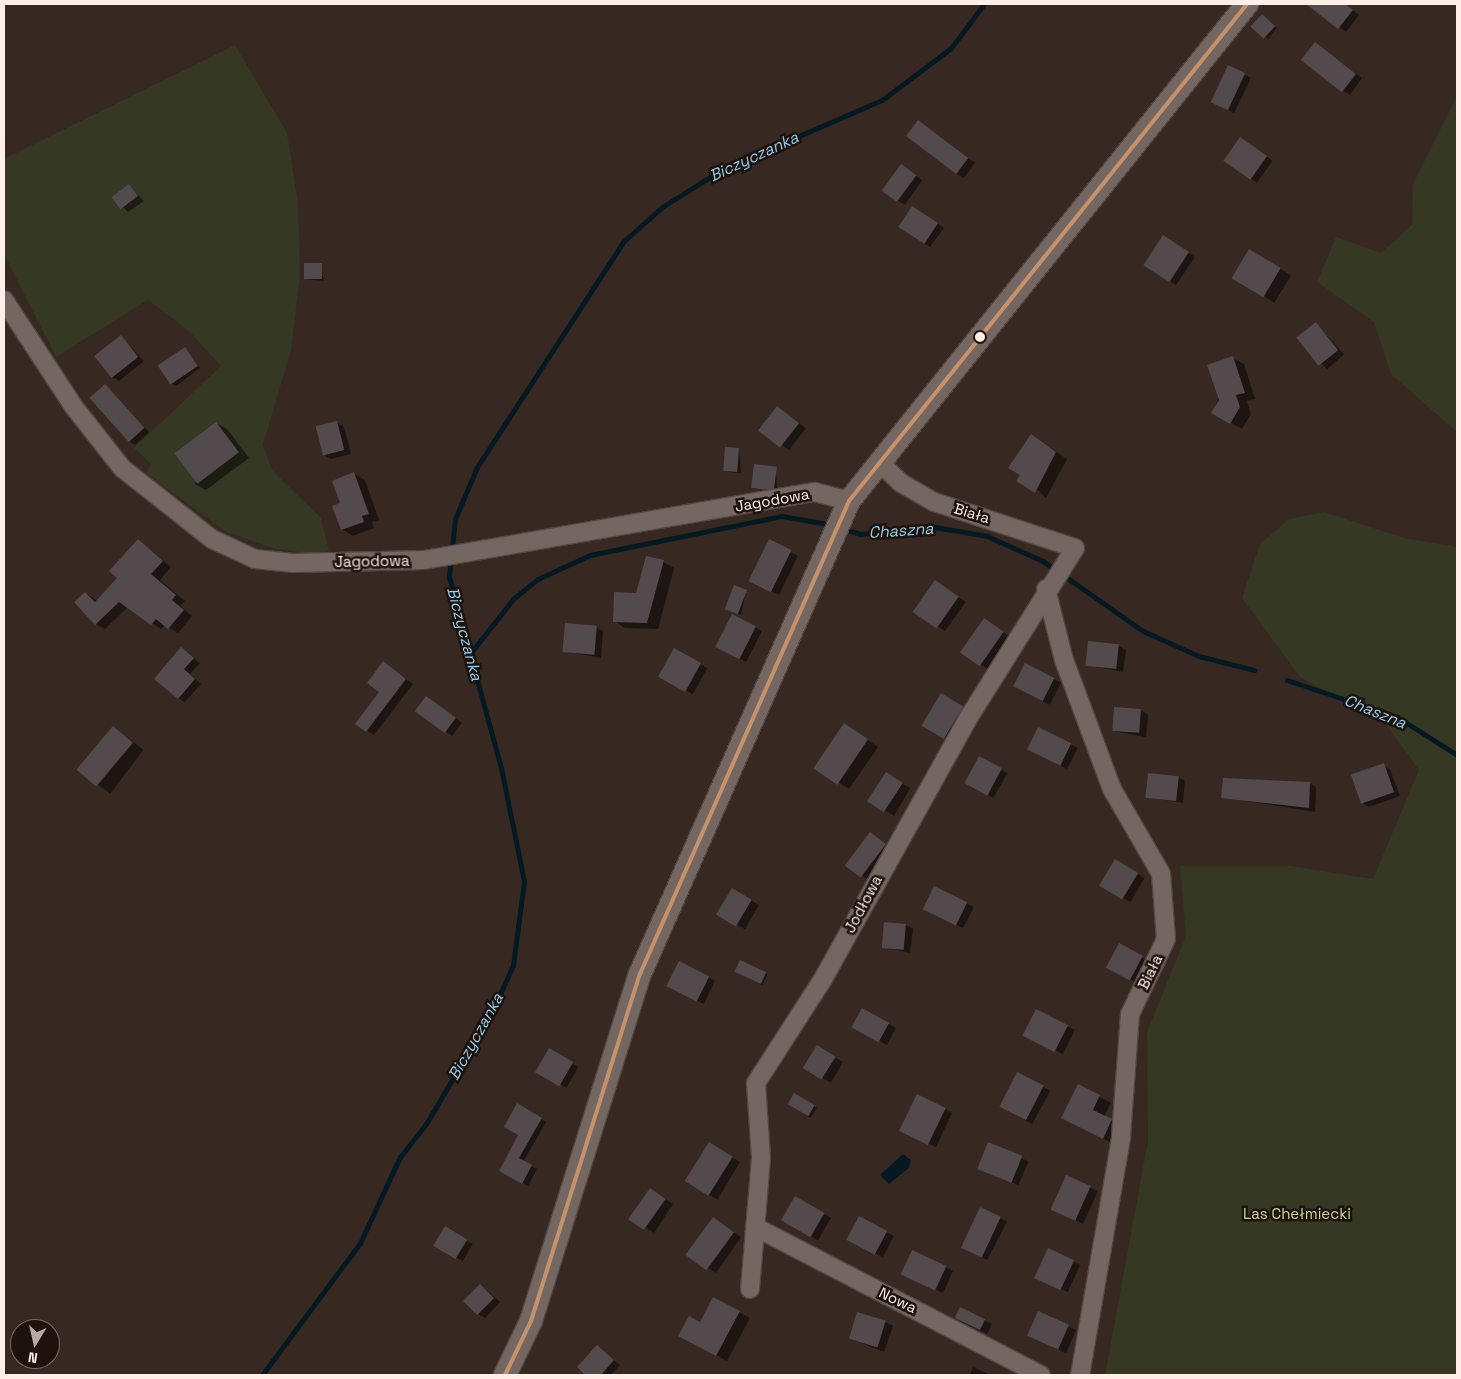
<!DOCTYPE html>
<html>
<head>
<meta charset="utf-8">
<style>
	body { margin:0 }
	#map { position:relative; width:1461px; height:1379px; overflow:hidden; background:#382822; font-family:"Space Grotesk",sans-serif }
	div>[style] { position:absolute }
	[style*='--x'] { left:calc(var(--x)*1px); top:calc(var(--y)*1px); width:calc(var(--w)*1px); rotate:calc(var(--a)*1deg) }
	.green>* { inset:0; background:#353823 }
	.water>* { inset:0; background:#051922 }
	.shadow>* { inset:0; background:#0007; transform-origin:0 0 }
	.stream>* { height:5px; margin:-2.5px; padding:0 2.5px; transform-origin:2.5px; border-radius:2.5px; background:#051922 }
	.building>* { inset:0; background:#524a4d; transform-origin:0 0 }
	.roads { filter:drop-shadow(1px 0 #534641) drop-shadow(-1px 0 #534641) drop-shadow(0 1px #534641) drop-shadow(0 -1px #534641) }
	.minor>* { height:18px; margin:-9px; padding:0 9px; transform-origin:9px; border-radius:9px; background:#746762 }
	.tertiary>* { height:22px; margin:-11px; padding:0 11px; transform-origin:11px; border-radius:11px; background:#746762 }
	.bus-1>* { height:4px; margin:-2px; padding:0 2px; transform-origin:2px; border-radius:2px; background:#c7916a }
	.dots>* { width:14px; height:14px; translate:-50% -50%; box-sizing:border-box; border:2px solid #1e120c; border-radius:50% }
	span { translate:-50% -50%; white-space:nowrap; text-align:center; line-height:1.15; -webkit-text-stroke:5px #1e120c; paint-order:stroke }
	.street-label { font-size:15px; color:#ffefe8 }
	.park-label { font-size:15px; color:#c7d79d }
	.water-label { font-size:16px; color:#8dcced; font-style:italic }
	.frame { position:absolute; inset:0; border:5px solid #ffefe8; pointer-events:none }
	.north { position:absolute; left:10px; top:1319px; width:50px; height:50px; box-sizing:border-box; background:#1e120c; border:1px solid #786a64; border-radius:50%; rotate:189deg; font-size:14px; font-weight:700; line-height:20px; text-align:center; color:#ffefe8 }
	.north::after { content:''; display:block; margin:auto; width:18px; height:22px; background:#b9a9a3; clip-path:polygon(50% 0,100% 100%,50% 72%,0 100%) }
</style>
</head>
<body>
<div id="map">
	<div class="green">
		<i style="clip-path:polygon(235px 45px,287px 133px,298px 203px,300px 275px,291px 350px,263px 445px,272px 470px,321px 518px,329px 551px,313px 554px,272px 548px,225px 531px,146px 473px,151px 464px,134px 448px,221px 366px,188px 330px,148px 300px,56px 357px,4px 254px,4px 159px)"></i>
		<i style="clip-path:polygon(1457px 96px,1457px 432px,1391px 374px,1374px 322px,1317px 282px,1336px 237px,1381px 253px,1412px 225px,1413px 184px)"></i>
		<i style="clip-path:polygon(1324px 512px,1404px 538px,1457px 547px,1457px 1375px,1105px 1375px,1148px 1141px,1147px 1032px,1186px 936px,1180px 866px,1291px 866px,1373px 879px,1419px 770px,1386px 724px,1300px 677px,1242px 598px,1260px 544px,1289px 519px)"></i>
	</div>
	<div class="water">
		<i style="clip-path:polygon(903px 1154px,911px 1160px,909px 1168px,889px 1184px,880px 1175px)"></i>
	</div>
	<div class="shadow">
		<i style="clip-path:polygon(1316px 4px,1345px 4px,1359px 15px,1346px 32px,1313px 8px)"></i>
		<i style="clip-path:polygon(1265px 18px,1277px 28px,1268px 39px,1253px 27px)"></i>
		<i style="clip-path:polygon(1315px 43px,1362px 78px,1350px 95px,1343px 91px)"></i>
		<i style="clip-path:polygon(1244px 74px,1251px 78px,1234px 113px,1218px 105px)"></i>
		<i style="clip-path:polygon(919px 121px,975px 163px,964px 178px,957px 174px)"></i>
		<i style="left:1241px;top:138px;width:39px;height:27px;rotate:36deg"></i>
		<i style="clip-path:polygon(908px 170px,922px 180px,905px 205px,883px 191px)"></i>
		<i style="clip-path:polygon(129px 186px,144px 201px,128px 212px,113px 197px)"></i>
		<i style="clip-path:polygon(920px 211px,944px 228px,930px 247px,924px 243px)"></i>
		<i style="clip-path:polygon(1170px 240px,1195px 257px,1176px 285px,1170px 281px)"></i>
		<i style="left:1249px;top:250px;width:49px;height:32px;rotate:31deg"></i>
		<i style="clip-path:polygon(321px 265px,324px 281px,305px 279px)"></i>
		<i style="left:1316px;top:323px;width:42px;height:23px;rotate:48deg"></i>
		<i style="clip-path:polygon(121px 337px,144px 361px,119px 381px,112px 377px)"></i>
		<i style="clip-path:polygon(185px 349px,200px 368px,176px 386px,172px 384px)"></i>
		<i style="clip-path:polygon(1233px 358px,1244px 364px,1255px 399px,1247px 401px,1251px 414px,1242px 429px,1213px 413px)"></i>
		<i style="clip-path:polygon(105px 386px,149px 432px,135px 445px,130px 442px)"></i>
		<i style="clip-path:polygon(784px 412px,806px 428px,789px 450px,761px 431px)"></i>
		<i style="clip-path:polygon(337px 422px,344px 427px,351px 454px,331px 459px,324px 455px)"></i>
		<i style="clip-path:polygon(216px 423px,227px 429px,249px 458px,206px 490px,195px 484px)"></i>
		<i style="clip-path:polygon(1042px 442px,1067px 459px,1046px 498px,1022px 475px)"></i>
		<i style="clip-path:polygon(739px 449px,741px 473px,729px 472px,725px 471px)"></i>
		<i style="clip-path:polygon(776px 469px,777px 489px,752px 488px)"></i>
		<i style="clip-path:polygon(354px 474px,365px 480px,379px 520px,372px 522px,374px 528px,353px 536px,342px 529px,342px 504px)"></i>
		<i style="clip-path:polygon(139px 541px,171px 567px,160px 580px,185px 601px,180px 606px,192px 616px,178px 633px,165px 625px,161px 629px,128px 607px,105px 629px,96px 624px,86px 593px,97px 601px,119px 578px)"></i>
		<i style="clip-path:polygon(791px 552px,798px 556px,779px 595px,757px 585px)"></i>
		<i style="clip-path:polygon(663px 562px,674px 568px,658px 629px,625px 628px,614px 621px)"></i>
		<i style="clip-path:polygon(942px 586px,966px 602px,945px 631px,915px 612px)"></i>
		<i style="clip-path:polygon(746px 591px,741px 615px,729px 610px)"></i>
		<i style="clip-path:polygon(991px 624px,1010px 637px,988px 669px,981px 665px)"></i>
		<i style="clip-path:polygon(596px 627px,603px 631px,601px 658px,563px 651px)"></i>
		<i style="clip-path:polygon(755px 627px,762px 631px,746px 662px,724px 650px)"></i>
		<i style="clip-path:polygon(1119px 646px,1126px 650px,1123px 672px,1087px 665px)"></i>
		<i style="clip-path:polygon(181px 649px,200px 663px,190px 674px,201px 684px,185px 702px,178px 698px)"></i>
		<i style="left:675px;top:650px;width:37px;height:30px;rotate:29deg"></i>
		<i style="left:1026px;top:664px;width:40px;height:25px;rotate:28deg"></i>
		<i style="clip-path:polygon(390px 667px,413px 684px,374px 735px,367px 731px)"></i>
		<i style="left:942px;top:695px;width:31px;height:35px;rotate:31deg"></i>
		<i style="clip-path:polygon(433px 702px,462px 723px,452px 736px,416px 711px)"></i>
		<i style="clip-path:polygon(1141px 710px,1148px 715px,1146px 737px,1113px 731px)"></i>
		<i style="left:113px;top:727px;width:38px;height:55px;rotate:37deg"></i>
		<i style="clip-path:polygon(1038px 728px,1078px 748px,1067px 769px,1035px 753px)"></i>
		<i style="clip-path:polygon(855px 731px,878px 747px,849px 789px,815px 768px)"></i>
		<i style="left:980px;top:757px;width:32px;height:29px;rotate:30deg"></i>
		<i style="clip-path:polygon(1383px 765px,1390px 769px,1400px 796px,1369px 807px,1362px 803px)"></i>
		<i style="left:886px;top:774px;width:28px;height:32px;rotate:30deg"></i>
		<i style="clip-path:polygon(1178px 777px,1185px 781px,1183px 803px,1147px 797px)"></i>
		<i style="clip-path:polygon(1309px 783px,1316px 787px,1315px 812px,1222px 797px)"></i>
		<i style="clip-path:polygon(877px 838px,892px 849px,870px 881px,847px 865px)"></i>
		<i style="left:1115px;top:861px;width:34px;height:28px;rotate:30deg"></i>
		<i style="clip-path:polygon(934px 887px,974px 907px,963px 928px,931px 913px)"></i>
		<i style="left:733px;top:890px;width:30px;height:28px;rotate:30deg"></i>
		<i style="clip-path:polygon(906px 925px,913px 929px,910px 953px,883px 947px)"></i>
		<i style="left:1119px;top:945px;width:34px;height:25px;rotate:28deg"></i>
		<i style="left:741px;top:961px;width:30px;height:12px;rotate:27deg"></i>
		<i style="clip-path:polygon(708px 977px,715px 981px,704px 1004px,675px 990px)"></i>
		<i style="clip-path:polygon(1037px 1011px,1075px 1030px,1063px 1054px,1032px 1039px)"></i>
		<i style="clip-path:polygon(889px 1024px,896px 1028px,887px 1045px,860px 1031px)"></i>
		<i style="left:817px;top:1047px;width:30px;height:24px;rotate:30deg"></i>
		<i style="left:549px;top:1050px;width:34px;height:24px;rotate:30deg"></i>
		<i style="left:1018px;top:1073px;width:37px;height:38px;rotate:29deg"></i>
		<i style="clip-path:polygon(1079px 1086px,1111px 1103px,1104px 1116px,1122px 1127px,1114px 1144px,1073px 1124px)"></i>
		<i style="left:795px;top:1094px;width:26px;height:12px;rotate:32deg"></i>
		<i style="clip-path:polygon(518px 1105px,546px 1122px,523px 1162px,537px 1169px,528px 1186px,500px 1171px,519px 1134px)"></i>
		<i style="clip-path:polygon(945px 1109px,952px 1113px,936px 1147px,909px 1134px)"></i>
		<i style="left:710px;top:1144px;width:35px;height:44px;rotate:31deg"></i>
		<i style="left:988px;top:1144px;width:44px;height:26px;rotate:23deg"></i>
		<i style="clip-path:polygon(1066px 1176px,1098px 1191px,1083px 1224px,1059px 1213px)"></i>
		<i style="clip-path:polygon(658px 1194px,673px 1204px,654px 1233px,632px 1219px)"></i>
		<i style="left:796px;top:1197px;width:41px;height:26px;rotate:31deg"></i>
		<i style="clip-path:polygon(860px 1218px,894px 1236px,883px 1257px,856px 1244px)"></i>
		<i style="clip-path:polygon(1000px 1218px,1007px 1222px,987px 1260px,961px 1246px)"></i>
		<i style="clip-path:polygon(720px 1223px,741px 1237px,716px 1273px,689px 1256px)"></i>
		<i style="left:445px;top:1228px;width:32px;height:20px;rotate:30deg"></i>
		<i style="clip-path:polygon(1073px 1261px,1080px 1265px,1068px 1292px,1043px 1281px)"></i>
		<i style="clip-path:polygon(946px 1267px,953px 1271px,943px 1293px,909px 1278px)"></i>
		<i style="clip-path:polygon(480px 1285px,500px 1302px,485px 1318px,478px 1314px)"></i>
		<i style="clip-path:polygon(961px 1309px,992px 1324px,987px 1334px,963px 1322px)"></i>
		<i style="clip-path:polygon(739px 1312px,750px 1318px,727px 1361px,691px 1342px,700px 1324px)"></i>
		<i style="clip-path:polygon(1039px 1313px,1076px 1330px,1066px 1353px,1036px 1339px)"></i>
		<i style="clip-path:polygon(886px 1322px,893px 1326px,884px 1352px,849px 1338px)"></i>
		<i style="clip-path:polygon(597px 1347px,620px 1365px,611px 1375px,587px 1375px,579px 1367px)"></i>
		<i style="clip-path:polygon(973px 1367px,991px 1375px,970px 1375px)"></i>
	</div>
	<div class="stream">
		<i style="--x:843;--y:529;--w:18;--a:16"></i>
		<i style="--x:860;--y:534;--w:69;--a:-6.6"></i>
		<i style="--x:929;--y:526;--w:59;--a:9.8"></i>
		<i style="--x:987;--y:536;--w:61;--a:24.1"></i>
		<i style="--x:1043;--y:561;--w:122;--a:35"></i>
		<i style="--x:1143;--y:631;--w:61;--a:24.1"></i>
		<i style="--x:1199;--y:656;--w:57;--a:14.3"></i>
		<i style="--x:469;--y:655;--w:71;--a:-51.8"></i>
		<i style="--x:513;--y:599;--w:32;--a:-39"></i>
		<i style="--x:538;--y:579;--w:57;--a:-24.8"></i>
		<i style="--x:590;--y:555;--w:196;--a:-11.5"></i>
		<i style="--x:782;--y:516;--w:52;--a:10"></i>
		<i style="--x:1287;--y:680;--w:116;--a:18.6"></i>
		<i style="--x:1397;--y:717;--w:71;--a:32.3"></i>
		<i style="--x:262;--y:1375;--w:164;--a:-53.4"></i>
		<i style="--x:360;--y:1243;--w:95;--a:-65.1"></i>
		<i style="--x:400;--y:1157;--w:42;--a:-51.8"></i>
		<i style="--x:426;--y:1124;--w:130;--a:-59.5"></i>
		<i style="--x:492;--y:1012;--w:51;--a:-65.9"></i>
		<i style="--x:513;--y:965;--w:85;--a:-82.5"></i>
		<i style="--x:524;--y:881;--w:115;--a:-101.5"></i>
		<i style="--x:501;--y:768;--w:198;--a:-105.2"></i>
		<i style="--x:449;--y:577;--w:58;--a:-84.1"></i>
		<i style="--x:455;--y:519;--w:56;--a:-67.1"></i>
		<i style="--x:477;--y:467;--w:268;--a:-57"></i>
		<i style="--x:623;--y:242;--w:52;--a:-41.9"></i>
		<i style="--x:662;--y:207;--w:72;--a:-31.9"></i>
		<i style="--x:723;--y:169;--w:173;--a:-23.5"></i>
		<i style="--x:882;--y:100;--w:86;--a:-37"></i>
		<i style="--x:951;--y:48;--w:55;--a:-53.1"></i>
	</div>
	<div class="building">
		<i style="clip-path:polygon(1306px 4px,1345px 4px,1353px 10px,1338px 29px)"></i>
		<i style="left:1262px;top:14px;width:18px;height:17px;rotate:43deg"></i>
		<i style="left:1315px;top:42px;width:52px;height:23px;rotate:38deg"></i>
		<i style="left:1228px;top:65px;width:19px;height:41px;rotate:25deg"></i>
		<i style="left:918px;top:120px;width:63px;height:20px;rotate:37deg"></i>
		<i style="left:1240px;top:137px;width:33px;height:29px;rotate:35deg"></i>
		<i style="left:901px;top:164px;width:19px;height:33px;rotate:36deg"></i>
		<i style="left:129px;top:184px;width:15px;height:22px;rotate:53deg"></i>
		<i style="left:912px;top:206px;width:31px;height:25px;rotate:33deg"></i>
		<i style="left:1163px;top:235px;width:31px;height:36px;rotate:33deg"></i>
		<i style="left:1249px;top:249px;width:37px;height:34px;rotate:31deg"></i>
		<i style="left:304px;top:263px;width:18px;height:16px"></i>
		<i style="left:1316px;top:322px;width:36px;height:25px;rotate:52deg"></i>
		<i style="left:121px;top:335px;width:28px;height:34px;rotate:52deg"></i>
		<i style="left:185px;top:347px;width:23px;height:33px;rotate:56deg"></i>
		<i style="clip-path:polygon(1233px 356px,1245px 393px,1236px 395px,1240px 407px,1230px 424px,1211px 413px,1219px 400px,1207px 365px)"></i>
		<i style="left:105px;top:384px;width:59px;height:21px;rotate:48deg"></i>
		<i style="left:777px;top:406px;width:28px;height:31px;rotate:38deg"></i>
		<i style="left:337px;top:421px;width:30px;height:22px;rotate:76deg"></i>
		<i style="left:216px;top:422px;width:38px;height:52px;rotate:53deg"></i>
		<i style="clip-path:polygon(1031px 434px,1056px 452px,1035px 493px,1016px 481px,1020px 475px,1008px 468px)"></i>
		<i style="left:725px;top:447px;width:14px;height:24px;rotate:4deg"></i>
		<i style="left:754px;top:464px;width:23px;height:24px;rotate:7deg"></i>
		<i style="clip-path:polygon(354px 472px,369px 514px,362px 516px,364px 522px,341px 530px,332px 506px,340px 503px,332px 481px)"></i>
		<i style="clip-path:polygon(138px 539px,163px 561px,151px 574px,176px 595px,172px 600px,184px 610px,168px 629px,156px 619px,151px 625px,119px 602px,95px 625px,74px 602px,85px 592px,95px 602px,117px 578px,109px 571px)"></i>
		<i style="left:769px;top:539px;width:25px;height:47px;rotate:26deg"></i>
		<i style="clip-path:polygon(646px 556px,664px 560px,647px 623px,613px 622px,614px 592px,636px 593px)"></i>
		<i style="left:935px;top:580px;width:29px;height:39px;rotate:35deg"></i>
		<i style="left:734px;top:585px;width:14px;height:26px;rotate:21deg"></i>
		<i style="left:732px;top:614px;width:27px;height:37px;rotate:27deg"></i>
		<i style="left:984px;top:618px;width:24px;height:42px;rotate:35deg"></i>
		<i style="left:565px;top:623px;width:32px;height:29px;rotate:5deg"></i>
		<i style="left:1088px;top:641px;width:31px;height:25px;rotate:6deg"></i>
		<i style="clip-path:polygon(181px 647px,194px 658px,184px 669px,195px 679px,178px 699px,154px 679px)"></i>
		<i style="left:674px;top:648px;width:31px;height:33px;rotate:29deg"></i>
		<i style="clip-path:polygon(383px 661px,406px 679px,366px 732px,355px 724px,379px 692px,367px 683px)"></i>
		<i style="left:1025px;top:663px;width:33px;height:26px;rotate:27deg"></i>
		<i style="left:941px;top:693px;width:26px;height:38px;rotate:31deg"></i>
		<i style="left:426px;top:696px;width:37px;height:19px;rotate:36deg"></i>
		<i style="left:1114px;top:707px;width:27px;height:24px;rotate:4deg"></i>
		<i style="left:844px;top:723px;width:29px;height:55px;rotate:34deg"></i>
		<i style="left:113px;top:726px;width:26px;height:57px;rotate:40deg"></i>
		<i style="left:1038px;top:727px;width:37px;height:25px;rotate:26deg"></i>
		<i style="left:979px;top:756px;width:26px;height:31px;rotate:28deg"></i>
		<i style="left:1384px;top:763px;width:31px;height:35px;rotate:71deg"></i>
		<i style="left:886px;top:772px;width:20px;height:35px;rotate:33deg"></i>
		<i style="left:1148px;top:773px;width:31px;height:25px;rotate:6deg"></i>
		<i style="clip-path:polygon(1223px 778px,1310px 782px,1309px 808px,1221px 798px)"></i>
		<i style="left:870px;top:832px;width:20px;height:42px;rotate:37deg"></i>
		<i style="left:1115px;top:859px;width:27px;height:31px;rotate:31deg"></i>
		<i style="left:934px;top:886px;width:37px;height:26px;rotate:26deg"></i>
		<i style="left:732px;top:888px;width:23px;height:31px;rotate:31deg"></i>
		<i style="left:884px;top:922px;width:22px;height:26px;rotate:5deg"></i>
		<i style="left:1119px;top:943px;width:27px;height:28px;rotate:28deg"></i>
		<i style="left:740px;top:960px;width:29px;height:13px;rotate:25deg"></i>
		<i style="left:679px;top:961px;width:34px;height:28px;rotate:27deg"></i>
		<i style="left:862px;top:1008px;width:31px;height:22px;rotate:29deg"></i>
		<i style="left:1036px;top:1009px;width:36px;height:30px;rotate:27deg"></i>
		<i style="left:817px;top:1045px;width:22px;height:27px;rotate:32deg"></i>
		<i style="left:549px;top:1048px;width:28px;height:28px;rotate:30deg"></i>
		<i style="left:1017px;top:1072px;width:30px;height:39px;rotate:27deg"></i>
		<i style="clip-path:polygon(1078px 1084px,1100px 1095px,1093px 1110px,1112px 1119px,1103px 1139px,1061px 1118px)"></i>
		<i style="left:794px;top:1093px;width:24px;height:13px;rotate:30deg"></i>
		<i style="left:917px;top:1094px;width:32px;height:41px;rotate:26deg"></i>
		<i style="clip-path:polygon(517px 1103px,542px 1118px,519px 1158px,532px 1165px,522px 1184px,499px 1171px,518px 1135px,504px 1127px)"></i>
		<i style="left:709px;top:1142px;width:28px;height:46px;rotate:32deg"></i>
		<i style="left:988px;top:1142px;width:37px;height:29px;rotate:22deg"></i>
		<i style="left:1066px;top:1175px;width:27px;height:38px;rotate:24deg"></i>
		<i style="left:650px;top:1188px;width:19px;height:38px;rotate:35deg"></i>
		<i style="left:795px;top:1196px;width:34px;height:28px;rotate:30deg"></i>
		<i style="left:980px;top:1207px;width:23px;height:45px;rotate:25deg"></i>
		<i style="left:859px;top:1216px;width:32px;height:27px;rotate:28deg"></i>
		<i style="left:713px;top:1217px;width:26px;height:47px;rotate:36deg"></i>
		<i style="left:445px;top:1226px;width:26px;height:23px;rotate:31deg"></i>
		<i style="left:1048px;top:1248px;width:29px;height:33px;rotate:25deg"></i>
		<i style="left:912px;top:1250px;width:38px;height:27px;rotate:25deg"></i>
		<i style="left:480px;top:1284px;width:20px;height:24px;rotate:45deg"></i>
		<i style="clip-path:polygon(713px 1297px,740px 1311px,716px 1356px,678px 1336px,689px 1316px,700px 1322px)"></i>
		<i style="left:960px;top:1307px;width:28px;height:12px;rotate:26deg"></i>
		<i style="left:1038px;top:1311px;width:34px;height:27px;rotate:24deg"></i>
		<i style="left:857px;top:1312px;width:30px;height:28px;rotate:17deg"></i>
		<i style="clip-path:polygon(597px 1345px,614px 1360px,601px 1375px,585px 1375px,577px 1367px)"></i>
	</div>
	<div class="roads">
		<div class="minor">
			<i style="--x:4;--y:300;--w:128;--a:56.8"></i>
			<i style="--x:74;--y:407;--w:78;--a:51.8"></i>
			<i style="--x:122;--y:468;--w:115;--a:38.3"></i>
			<i style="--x:212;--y:539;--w:47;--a:24.9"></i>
			<i style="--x:255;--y:559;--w:38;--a:6"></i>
			<i style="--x:293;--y:563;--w:131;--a:-1.3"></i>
			<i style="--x:424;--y:560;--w:397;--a:-9.9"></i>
			<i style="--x:815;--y:492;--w:35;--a:15"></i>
			<i style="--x:1046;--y:589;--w:73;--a:75.8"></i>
			<i style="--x:1064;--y:660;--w:138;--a:69.6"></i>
			<i style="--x:1112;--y:789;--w:98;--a:60"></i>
			<i style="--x:1161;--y:874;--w:65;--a:85.6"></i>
			<i style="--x:1166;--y:939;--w:83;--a:115.6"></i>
			<i style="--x:1130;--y:1014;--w:124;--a:94.2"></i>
			<i style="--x:1121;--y:1138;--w:241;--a:99.8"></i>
			<i style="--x:755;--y:1227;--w:322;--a:27.4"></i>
			<i style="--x:750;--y:1289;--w:132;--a:-85.2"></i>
			<i style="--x:761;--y:1157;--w:74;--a:-93.9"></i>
			<i style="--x:756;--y:1083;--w:124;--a:-57.2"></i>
			<i style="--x:823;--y:979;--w:300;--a:-60.9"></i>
			<i style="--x:969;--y:717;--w:199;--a:-57.9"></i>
			<i style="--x:1075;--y:548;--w:148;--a:-161.9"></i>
			<i style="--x:934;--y:502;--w:39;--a:-150"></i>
			<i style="--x:900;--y:482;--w:30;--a:-136"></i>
		</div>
		<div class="tertiary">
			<i style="--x:505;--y:1375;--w:60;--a:-64.3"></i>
			<i style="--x:531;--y:1321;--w:364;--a:-72.6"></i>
			<i style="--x:640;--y:974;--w:517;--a:-66.16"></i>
			<i style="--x:849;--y:501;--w:637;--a:-51.31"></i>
		</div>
	</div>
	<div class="bus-1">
		<i style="--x:505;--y:1375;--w:60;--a:-64.3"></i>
		<i style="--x:531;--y:1321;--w:364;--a:-72.6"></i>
		<i style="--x:640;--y:974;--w:517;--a:-66.16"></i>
		<i style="--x:849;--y:501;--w:637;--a:-51.31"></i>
	</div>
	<div class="dots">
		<i style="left:980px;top:337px;background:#ffefe8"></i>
	</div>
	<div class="street-label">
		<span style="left:772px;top:500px;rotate:-10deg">Jagodowa</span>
		<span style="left:972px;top:513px;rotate:17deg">Biała</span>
		<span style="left:372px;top:561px;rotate:-1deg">Jagodowa</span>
		<span style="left:863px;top:904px;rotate:-62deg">Jodłowa</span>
		<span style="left:1150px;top:972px;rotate:-64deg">Biała</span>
		<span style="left:898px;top:1300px;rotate:26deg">Nowa</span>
	</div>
	<div class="park-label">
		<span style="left:1297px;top:1214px">Las Chełmiecki</span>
	</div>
	<div class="water-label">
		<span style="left:754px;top:157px;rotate:-25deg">Biczyczanka</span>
		<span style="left:901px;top:531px;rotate:-4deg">Chaszna</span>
		<span style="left:464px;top:634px;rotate:75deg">Biczyczanka</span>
		<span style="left:1375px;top:712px;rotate:22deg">Chaszna</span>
		<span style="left:476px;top:1037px;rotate:-61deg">Biczyczanka</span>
	</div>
	<div class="frame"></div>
	<div class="north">N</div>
</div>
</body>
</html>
